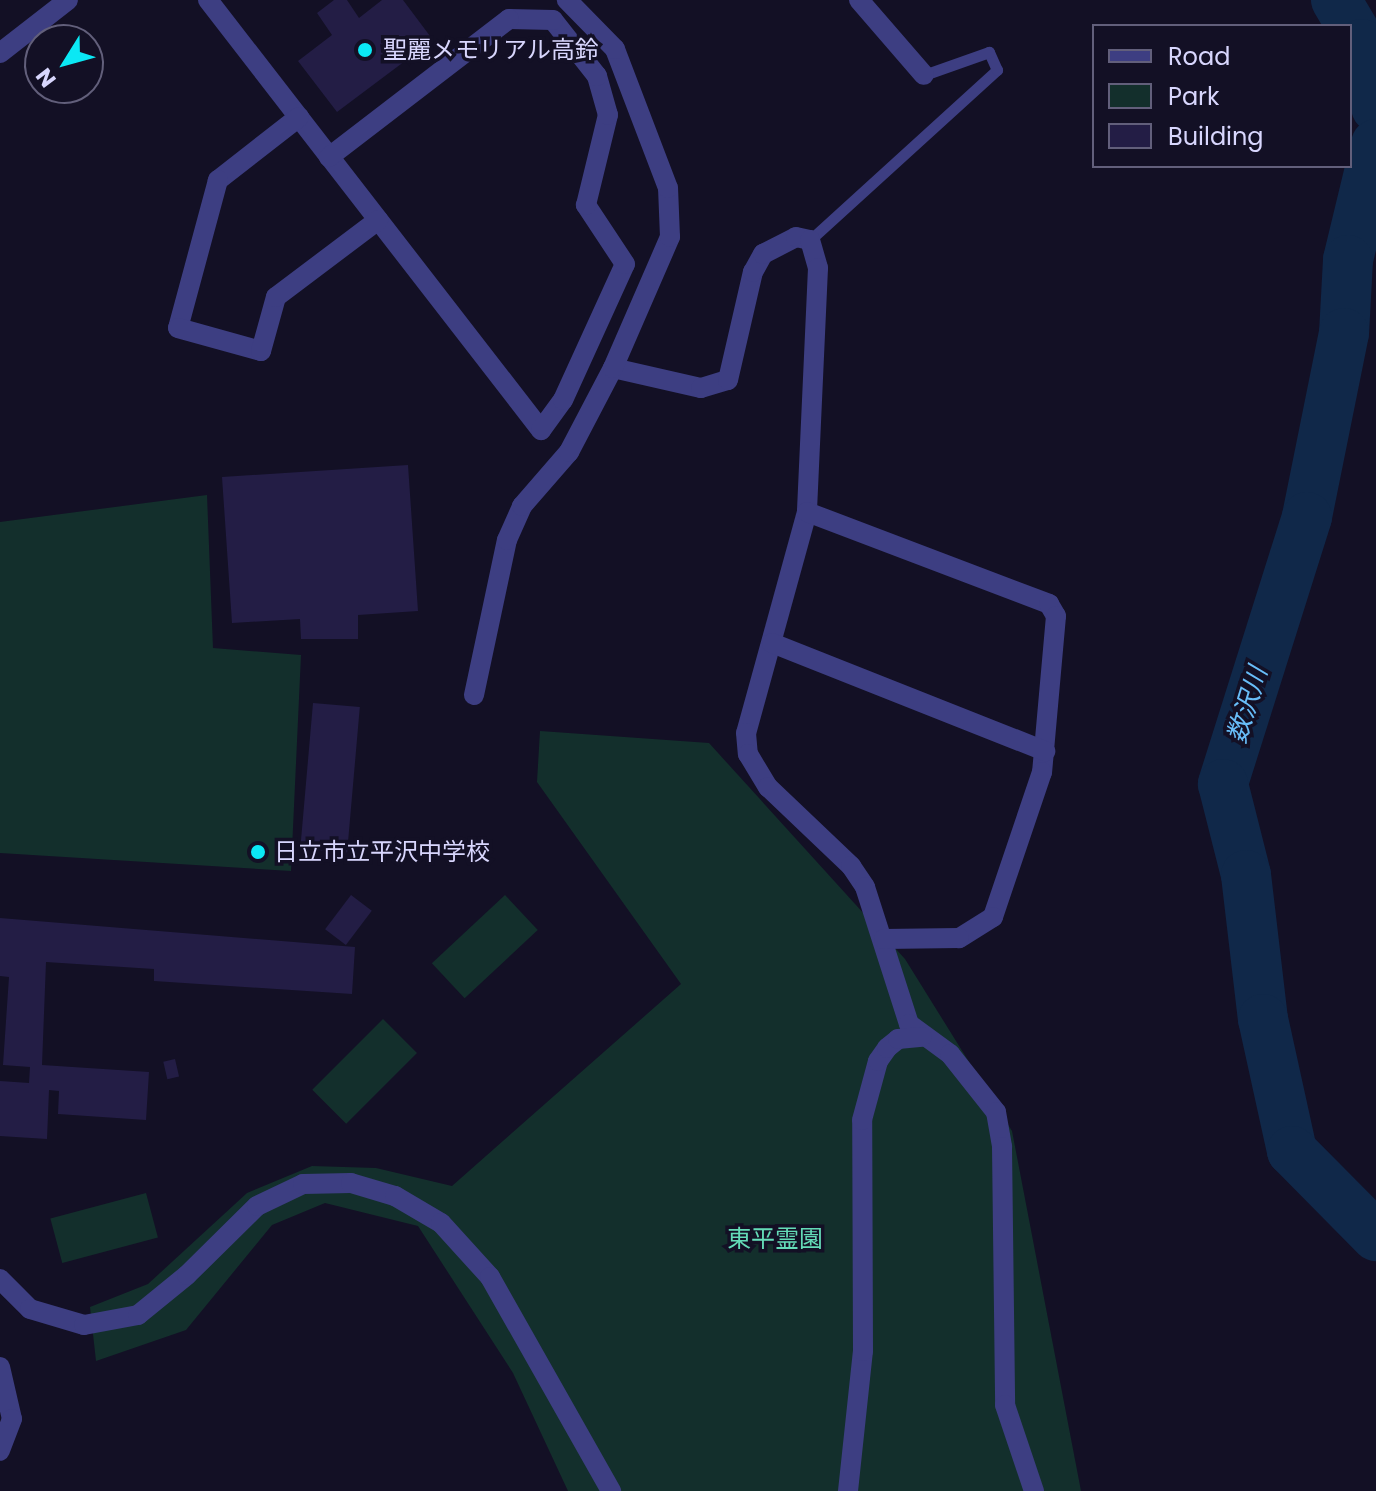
<!DOCTYPE html>
<html>
<head>
<meta charset="utf-8">
<style>
	body { margin:0 }
	#map { position:relative; width:1376px; height:1491px; overflow:hidden; background:#131025; font-family:Poppins,"Noto Sans JP",sans-serif }
	div>[style] { position:absolute }
	[style*='--x'] { left:calc(var(--x)*1px); top:calc(var(--y)*1px); width:calc(var(--w)*1px); rotate:calc(var(--a)*1deg) }
	.green>* { inset:0; background:#132f2c; transform-origin:0 0 }
	.river>* { height:50px; margin:-25px; padding:0 25px; transform-origin:25px; border-radius:25px; background:#102849 }
	.building>* { inset:0; background:#231d45; transform-origin:0 0 }
	.service>* { height:11px; margin:-5.5px; padding:0 5.5px; transform-origin:5.5px; border-radius:5.5px; background:#3d3e82 }
	.minor>* { height:20px; margin:-10px; padding:0 10px; transform-origin:10px; border-radius:10px; background:#3d3e82 }
	.dots>* { width:22px; height:22px; translate:-50% -50%; box-sizing:border-box; border:4px solid #131025; border-radius:50% }
	span { translate:-50% -50%; white-space:nowrap; text-align:center; line-height:1.15; -webkit-text-stroke:7px #131025; paint-order:stroke }
	.poi-label { font-size:24px; color:#d8d6fd }
	.left { translate:0 -50%; text-align:left }
	.park-label { font-size:24px; color:#64dbb7 }
	.water-label { font-size:26px; color:#68bdf8; font-style:italic }
	.legend { position:absolute; left:1092px; top:24px; width:260px; height:144px; box-sizing:border-box; background:#131025; border:2px solid #625f7b; margin:0; padding:10px 14px; list-style:none; font-size:24px; color:#d8d6fd }
	.legend li { display:flex; align-items:center; gap:16px; height:40px }
	.legend b { width:40px; border:2px solid #625f7b }
	.north { position:absolute; left:24px; top:24px; width:80px; height:80px; box-sizing:border-box; background:#131025; border:2px solid #625f7b; border-radius:50%; rotate:233deg; font-size:22px; font-weight:700; line-height:32px; text-align:center; color:#d8d6fd }
	.north::after { content:''; display:block; margin:auto; width:28px; height:36px; background:#0be8f4; clip-path:polygon(50% 0,100% 100%,50% 72%,0 100%) }
</style>
</head>
<body>
<div id="map">
	<div class="green">
		<i style="clip-path:polygon(207px 495px,213px 648px,301px 655px,291px 871px,0 853px,0 522px)"></i>
		<i style="clip-path:polygon(540px 731px,709px 743px,905px 959px,1012px 1131px,1081px 1491px,568px 1491px,513px 1373px,418px 1226px,325px 1203px,272px 1225px,186px 1330px,96px 1361px,90px 1307px,148px 1284px,247px 1193px,312px 1166px,376px 1168px,452px 1186px,681px 984px,537px 782px)"></i>
		<i style="left:505px;top:895px;width:48px;height:100px;rotate:47deg"></i>
		<i style="left:383px;top:1019px;width:48px;height:100px;rotate:45deg"></i>
		<i style="left:146px;top:1193px;width:46px;height:99px;rotate:75deg"></i>
	</div>
	<div class="river">
		<i style="--x:1336;--y:0;--w:51;--a:59.4"></i>
		<i style="--x:1362;--y:44;--w:65;--a:77.5"></i>
		<i style="--x:1376;--y:144;--w:119;--a:103.6"></i>
		<i style="--x:1348;--y:260;--w:73;--a:93.1"></i>
		<i style="--x:1344;--y:333;--w:188;--a:101.4"></i>
		<i style="--x:1307;--y:517;--w:280;--a:107.5"></i>
		<i style="--x:1223;--y:784;--w:94;--a:75.8"></i>
		<i style="--x:1246;--y:875;--w:145;--a:83.3"></i>
		<i style="--x:1263;--y:1019;--w:135;--a:77.6"></i>
		<i style="--x:1292;--y:1151;--w:120;--a:45.3"></i>
	</div>
	<div class="building">
		<i style="clip-path:polygon(334px 0,347px 0,359px 18px,382px 0,403px 0,433px 40px,337px 112px,298px 61px,332px 35px,317px 13px)"></i>
		<i style="clip-path:polygon(408px 465px,418px 611px,358px 615px,358px 639px,301px 639px,300px 619px,232px 623px,222px 477px)"></i>
		<i style="left:313px;top:703px;width:47px;height:146px;rotate:5deg"></i>
		<i style="left:351px;top:895px;width:26px;height:43px;rotate:37deg"></i>
		<i style="clip-path:polygon(0 918px,355px 947px,352px 994px,154px 981px,154px 969px,46px 962px,42px 1065px,149px 1072px,146px 1120px,58px 1114px,59px 1091px,49px 1090px,47px 1139px,0 1136px,0 1081px,29px 1083px,30px 1067px,3px 1065px,9px 977px,0 976px)"></i>
		<i style="left:175px;top:1059px;width:18px;height:12px;rotate:77deg"></i>
	</div>
	<div class="service">
		<i style="--x:810;--y:240;--w:253;--a:-42.3"></i>
		<i style="--x:997;--y:70;--w:20;--a:-114"></i>
		<i style="--x:989;--y:52;--w:69;--a:160.5"></i>
	</div>
	<div class="minor">
		<i style="--x:208;--y:0;--w:544;--a:52.25"></i>
		<i style="--x:541;--y:430;--w:37;--a:-54"></i>
		<i style="--x:563;--y:400;--w:149;--a:-65.5"></i>
		<i style="--x:625;--y:264;--w:71;--a:-123.5"></i>
		<i style="--x:586;--y:205;--w:93;--a:-76.3"></i>
		<i style="--x:608;--y:115;--w:41;--a:-105.8"></i>
		<i style="--x:597;--y:76;--w:71;--a:-128.2"></i>
		<i style="--x:553;--y:20;--w:44;--a:-178.7"></i>
		<i style="--x:509;--y:19;--w:227;--a:142.5"></i>
		<i style="--x:859;--y:0;--w:99;--a:49.1"></i>
		<i style="--x:0;--y:53;--w:86;--a:-37.9"></i>
		<i style="--x:299;--y:117;--w:103;--a:142.1"></i>
		<i style="--x:218;--y:180;--w:153;--a:105.1"></i>
		<i style="--x:178;--y:328;--w:86;--a:15.5"></i>
		<i style="--x:261;--y:351;--w:56;--a:-74.5"></i>
		<i style="--x:276;--y:297;--w:128;--a:-37"></i>
		<i style="--x:613;--y:368;--w:90;--a:12.8"></i>
		<i style="--x:701;--y:388;--w:28;--a:-17"></i>
		<i style="--x:728;--y:380;--w:111;--a:-77"></i>
		<i style="--x:753;--y:272;--w:21;--a:-61"></i>
		<i style="--x:763;--y:254;--w:37;--a:-27"></i>
		<i style="--x:796;--y:237;--w:14;--a:12"></i>
		<i style="--x:810;--y:240;--w:29;--a:74"></i>
		<i style="--x:818;--y:268;--w:244;--a:92.6"></i>
		<i style="--x:807;--y:512;--w:229;--a:105.4"></i>
		<i style="--x:746;--y:733;--w:21;--a:85"></i>
		<i style="--x:748;--y:754;--w:39;--a:59"></i>
		<i style="--x:768;--y:787;--w:115;--a:43.6"></i>
		<i style="--x:851;--y:866;--w:25;--a:56"></i>
		<i style="--x:865;--y:887;--w:144;--a:72.2"></i>
		<i style="--x:909;--y:1024;--w:51;--a:36.2"></i>
		<i style="--x:950;--y:1054;--w:74;--a:51.6"></i>
		<i style="--x:996;--y:1112;--w:36;--a:80"></i>
		<i style="--x:1002;--y:1147;--w:258;--a:89.3"></i>
		<i style="--x:1005;--y:1405;--w:91;--a:71.4"></i>
		<i style="--x:807;--y:512;--w:259;--a:20.8"></i>
		<i style="--x:1049;--y:604;--w:14;--a:60"></i>
		<i style="--x:1056;--y:616;--w:157;--a:95.1"></i>
		<i style="--x:1042;--y:772;--w:153;--a:108.7"></i>
		<i style="--x:993;--y:917;--w:40;--a:148"></i>
		<i style="--x:959;--y:938;--w:75;--a:179.2"></i>
		<i style="--x:772;--y:643;--w:294;--a:21.6"></i>
		<i style="--x:474;--y:695;--w:158;--a:-78"></i>
		<i style="--x:507;--y:540;--w:37;--a:-66"></i>
		<i style="--x:522;--y:506;--w:72;--a:-49"></i>
		<i style="--x:569;--y:452;--w:95;--a:-62.4"></i>
		<i style="--x:613;--y:368;--w:143;--a:-66.5"></i>
		<i style="--x:670;--y:237;--w:49;--a:-92.3"></i>
		<i style="--x:668;--y:188;--w:149;--a:-110.9"></i>
		<i style="--x:615;--y:49;--w:69;--a:-134.4"></i>
		<i style="--x:0;--y:1279;--w:42;--a:45"></i>
		<i style="--x:30;--y:1309;--w:56;--a:16.5"></i>
		<i style="--x:84;--y:1325;--w:55;--a:-10.5"></i>
		<i style="--x:138;--y:1315;--w:63;--a:-39.2"></i>
		<i style="--x:187;--y:1275;--w:98;--a:-44.6"></i>
		<i style="--x:257;--y:1206;--w:51;--a:-25.6"></i>
		<i style="--x:303;--y:1184;--w:48;--a:-1.2"></i>
		<i style="--x:351;--y:1183;--w:46;--a:16.5"></i>
		<i style="--x:395;--y:1196;--w:53;--a:30.4"></i>
		<i style="--x:441;--y:1223;--w:73;--a:47.8"></i>
		<i style="--x:490;--y:1277;--w:246;--a:60.5"></i>
		<i style="--x:0;--y:1367;--w:53;--a:77"></i>
		<i style="--x:12;--y:1419;--w:34;--a:111"></i>
		<i style="--x:848;--y:1491;--w:141;--a:-83.9"></i>
		<i style="--x:863;--y:1351;--w:231;--a:-90.2"></i>
		<i style="--x:862;--y:1120;--w:61;--a:-74.8"></i>
		<i style="--x:878;--y:1061;--w:16;--a:-55"></i>
		<i style="--x:887;--y:1048;--w:14;--a:-39"></i>
		<i style="--x:898;--y:1039;--w:24;--a:-5"></i>
	</div>
	<div class="dots">
		<i style="left:365px;top:50px;background:#0be8f4"></i>
		<i style="left:258px;top:852px;background:#0be8f4"></i>
	</div>
	<div class="poi-label">
		<span class="left" style="left:383px;top:50px">聖麗メモリアル高鈴</span>
		<span class="left" style="left:274px;top:852px">日立市立平沢中学校</span>
	</div>
	<div class="park-label">
		<span style="left:775px;top:1239px">東平霊園</span>
	</div>
	<div class="water-label">
		<span style="left:1248px;top:705px;rotate:-73deg">数沢川</span>
	</div>
	<ul class="legend">
	<li><b style="height:10px;background:#3d3e82"></b>Road</li>
	<li><b style="height:22px;background:#132f2c"></b>Park</li>
	<li><b style="height:22px;background:#231d45"></b>Building</li>
	</ul>
	<div class="north">N</div>
</div>
</body>
</html>
